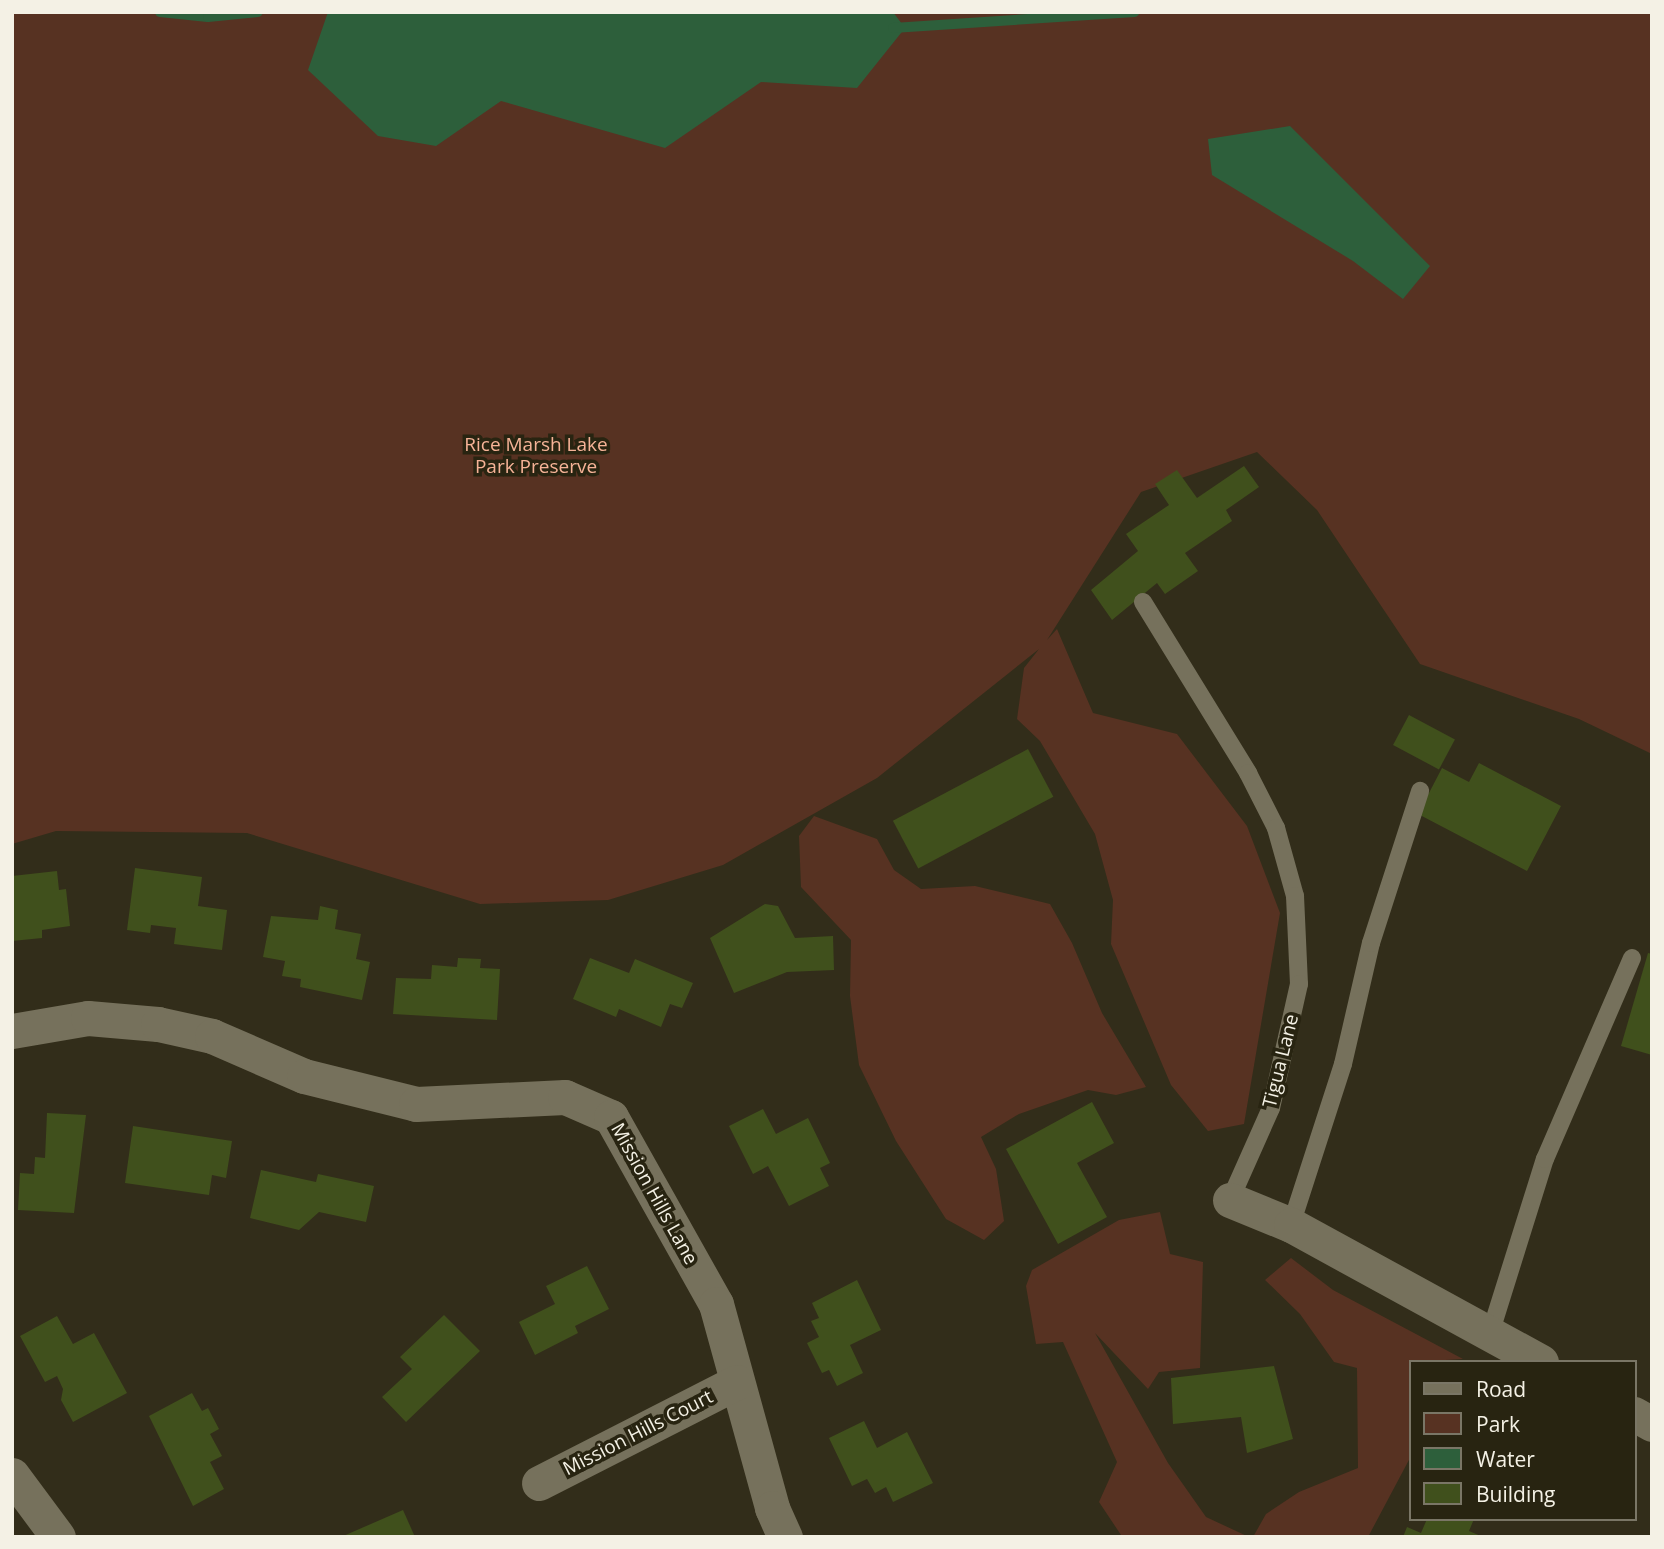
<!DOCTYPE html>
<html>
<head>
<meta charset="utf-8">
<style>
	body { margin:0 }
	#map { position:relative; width:1664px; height:1549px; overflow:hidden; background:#322d1a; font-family:"Open Sans",sans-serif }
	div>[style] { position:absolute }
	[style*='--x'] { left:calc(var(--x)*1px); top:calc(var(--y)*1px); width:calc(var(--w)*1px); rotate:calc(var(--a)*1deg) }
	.green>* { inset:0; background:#573222 }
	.water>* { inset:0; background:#2d5f3b }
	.stream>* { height:10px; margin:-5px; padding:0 5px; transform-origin:5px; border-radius:5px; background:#2d5f3b }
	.building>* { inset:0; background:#40501c; transform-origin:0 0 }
	.service>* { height:18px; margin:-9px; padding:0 9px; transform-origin:9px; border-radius:9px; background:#76715c }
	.minor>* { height:35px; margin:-17.5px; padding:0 17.5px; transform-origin:17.5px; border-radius:17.5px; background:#76715c }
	span { translate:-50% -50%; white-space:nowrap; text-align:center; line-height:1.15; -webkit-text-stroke:7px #282411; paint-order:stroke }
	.park-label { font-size:19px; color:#f6b397 }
	.street-label { font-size:19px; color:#f4f1e5 }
	.frame { position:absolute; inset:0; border:14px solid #f4f1e5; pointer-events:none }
	.legend { position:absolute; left:1409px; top:1360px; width:228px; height:161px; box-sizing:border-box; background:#282411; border:2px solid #7a7666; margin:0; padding:9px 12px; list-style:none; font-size:21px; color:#f4f1e5 }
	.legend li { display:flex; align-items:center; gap:14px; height:35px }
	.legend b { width:35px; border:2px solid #7a7666 }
</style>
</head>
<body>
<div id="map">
	<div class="green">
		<i style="clip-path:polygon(12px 12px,1652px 12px,1652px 754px,1579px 719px,1420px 664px,1317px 510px,1257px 452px,1141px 492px,1047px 640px,1057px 629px,1093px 713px,1177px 734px,1247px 826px,1280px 913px,1244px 1124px,1208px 1131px,1171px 1085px,1111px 944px,1113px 900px,1095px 834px,1040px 741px,1017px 719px,1024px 668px,1039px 649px,877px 778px,723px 865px,608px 900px,480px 904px,247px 833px,56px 831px,12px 844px)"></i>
		<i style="clip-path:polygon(814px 816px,877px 839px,894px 870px,921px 889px,975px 886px,1050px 904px,1072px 943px,1102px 1013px,1146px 1087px,1116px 1095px,1088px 1090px,1019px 1114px,981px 1137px,996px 1169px,1004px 1221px,984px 1240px,946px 1219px,896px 1141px,859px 1065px,850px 996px,851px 940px,801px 887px,799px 836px)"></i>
		<i style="clip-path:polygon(1160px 1212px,1170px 1254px,1203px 1262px,1200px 1368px,1159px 1372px,1148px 1389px,1095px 1333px,1168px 1463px,1206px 1517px,1249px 1537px,1121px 1535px,1099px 1502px,1117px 1462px,1063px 1342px,1036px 1344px,1026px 1286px,1032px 1270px,1119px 1220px)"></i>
		<i style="clip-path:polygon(1291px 1258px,1333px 1290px,1463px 1359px,1410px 1362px,1410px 1458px,1368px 1537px,1253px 1537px,1266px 1514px,1299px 1492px,1358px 1468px,1357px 1368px,1334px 1362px,1300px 1314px,1265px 1280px)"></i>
	</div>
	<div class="water">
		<i style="clip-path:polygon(328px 12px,893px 12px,905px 28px,857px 88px,761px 82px,665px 148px,501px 101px,436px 146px,378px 136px,308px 70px)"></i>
		<i style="clip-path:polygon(1290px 126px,1430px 266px,1403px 299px,1353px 261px,1212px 175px,1208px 139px)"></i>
	</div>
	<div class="stream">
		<i style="--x:160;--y:12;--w:48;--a:5.9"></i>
		<i style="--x:208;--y:17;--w:50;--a:-5.7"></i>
		<i style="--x:893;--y:28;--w:242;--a:-3.8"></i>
	</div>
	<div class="building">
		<i style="clip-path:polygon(1244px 466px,1259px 487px,1226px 510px,1232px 521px,1185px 553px,1198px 571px,1165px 594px,1157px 583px,1112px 620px,1091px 590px,1138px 551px,1126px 534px,1169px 505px,1155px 484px,1177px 470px,1197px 498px)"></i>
		<i style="left:1409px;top:715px;width:52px;height:34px;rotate:28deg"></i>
		<i style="left:1028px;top:749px;width:54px;height:153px;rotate:62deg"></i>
		<i style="clip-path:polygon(1479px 763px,1561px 806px,1527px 871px,1418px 814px,1442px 768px,1469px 782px)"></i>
		<i style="clip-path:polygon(135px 868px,202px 877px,198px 906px,227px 910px,222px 950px,174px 944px,176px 928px,151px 925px,150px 933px,127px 930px)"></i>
		<i style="clip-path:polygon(57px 871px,59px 890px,66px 889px,70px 926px,42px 930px,42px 938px,12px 941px,12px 876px)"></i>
		<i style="clip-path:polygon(765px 904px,778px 906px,795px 938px,833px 936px,834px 970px,787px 972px,734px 993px,710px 938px)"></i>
		<i style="clip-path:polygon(320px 906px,338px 910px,335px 929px,361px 934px,356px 959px,370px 962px,362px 1000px,300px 987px,301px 979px,282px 976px,285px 961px,263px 957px,271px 916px,318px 920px)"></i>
		<i style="clip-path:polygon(1648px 953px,1652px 954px,1652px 1055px,1621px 1046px)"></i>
		<i style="clip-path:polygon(458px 958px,481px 959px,480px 968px,500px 969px,497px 1020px,393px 1014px,396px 978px,431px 979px,432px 965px,457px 967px)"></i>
		<i style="clip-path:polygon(590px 958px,629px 973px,635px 959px,693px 983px,682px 1008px,670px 1004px,661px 1027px,619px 1009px,616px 1017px,573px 999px)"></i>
		<i style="clip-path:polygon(1092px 1102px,1114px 1143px,1077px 1163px,1107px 1217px,1058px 1244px,1006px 1149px)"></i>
		<i style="clip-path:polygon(763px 1109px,776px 1134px,808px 1118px,830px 1163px,820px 1168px,829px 1186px,789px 1206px,768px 1166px,753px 1174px,729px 1126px)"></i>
		<i style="clip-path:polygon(47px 1113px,86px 1115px,74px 1213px,18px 1210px,20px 1173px,34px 1174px,35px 1157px,45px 1158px)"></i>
		<i style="clip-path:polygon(133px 1126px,232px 1141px,226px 1178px,212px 1175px,209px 1195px,125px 1183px)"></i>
		<i style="clip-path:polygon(261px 1170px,316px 1182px,318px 1174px,374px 1186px,366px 1222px,319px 1212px,299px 1230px,250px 1218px)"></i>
		<i style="clip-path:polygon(587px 1266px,609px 1309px,575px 1326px,578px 1333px,535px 1355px,519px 1322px,555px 1304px,546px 1286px)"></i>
		<i style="clip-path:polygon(857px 1280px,881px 1330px,850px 1345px,863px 1373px,837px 1386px,829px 1370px,822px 1373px,807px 1343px,819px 1337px,811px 1321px,819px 1318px,812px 1303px)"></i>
		<i style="clip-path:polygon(444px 1315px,480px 1351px,406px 1422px,382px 1397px,412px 1369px,400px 1357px)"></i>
		<i style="clip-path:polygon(57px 1316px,73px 1344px,94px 1333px,127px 1393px,73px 1422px,61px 1400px,63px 1389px,57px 1376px,45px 1382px,20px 1336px)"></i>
		<i style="clip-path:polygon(1274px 1366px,1293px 1439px,1247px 1453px,1241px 1417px,1173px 1424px,1171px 1378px)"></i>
		<i style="clip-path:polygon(192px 1393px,202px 1411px,208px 1408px,219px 1429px,210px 1434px,222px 1456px,210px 1462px,224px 1489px,193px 1506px,149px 1416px)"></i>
		<i style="clip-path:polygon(864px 1421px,877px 1448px,907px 1432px,933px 1483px,893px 1502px,886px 1487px,875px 1493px,867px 1479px,852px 1486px,829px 1438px)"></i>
		<i style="clip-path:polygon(403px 1510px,415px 1537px,341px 1537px)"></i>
		<i style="clip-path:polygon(1427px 1519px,1474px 1519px,1469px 1531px,1483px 1537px,1403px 1537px,1407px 1527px,1421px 1533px)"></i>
	</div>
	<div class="service">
		<i style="--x:1143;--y:602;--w:201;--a:58.4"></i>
		<i style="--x:1248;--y:773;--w:62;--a:63"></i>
		<i style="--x:1276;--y:828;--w:71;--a:74.4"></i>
		<i style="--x:1295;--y:896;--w:88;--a:87.4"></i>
		<i style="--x:1299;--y:984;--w:127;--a:102.7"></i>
		<i style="--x:1271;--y:1108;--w:101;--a:114"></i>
		<i style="--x:1291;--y:1225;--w:169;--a:-72.1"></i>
		<i style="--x:1343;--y:1064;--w:124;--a:-77"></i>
		<i style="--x:1371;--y:943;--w:160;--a:-72.1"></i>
		<i style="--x:1490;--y:1334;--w:183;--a:-72.6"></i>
		<i style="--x:1545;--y:1159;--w:219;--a:-66.6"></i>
	</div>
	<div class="minor">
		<i style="--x:12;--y:1031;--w:77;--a:-9.7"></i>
		<i style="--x:88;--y:1018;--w:70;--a:4.9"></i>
		<i style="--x:158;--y:1024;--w:55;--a:12.5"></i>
		<i style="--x:212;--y:1036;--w:100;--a:23.5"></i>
		<i style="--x:304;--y:1076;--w:115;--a:14"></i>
		<i style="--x:416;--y:1104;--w:149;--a:-2.7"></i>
		<i style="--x:565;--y:1097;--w:50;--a:23.5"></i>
		<i style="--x:611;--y:1117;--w:214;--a:60.7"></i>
		<i style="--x:716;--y:1304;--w:212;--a:74.6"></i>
		<i style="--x:772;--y:1508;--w:32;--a:66"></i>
		<i style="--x:1230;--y:1200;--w:66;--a:22.3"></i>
		<i style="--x:1291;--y:1225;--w:285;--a:28.7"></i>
		<i style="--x:1634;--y:1414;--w:21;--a:29"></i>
		<i style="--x:12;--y:1475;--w:77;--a:53.4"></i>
		<i style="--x:539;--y:1483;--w:222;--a:-27"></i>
	</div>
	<div class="park-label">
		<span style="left:536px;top:456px">Rice Marsh Lake<br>Park Preserve</span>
	</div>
	<div class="street-label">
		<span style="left:1281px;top:1061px;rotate:-76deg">Tigua Lane</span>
		<span style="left:654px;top:1194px;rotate:61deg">Mission Hills Lane</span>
		<span style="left:638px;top:1433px;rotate:-27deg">Mission Hills Court</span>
	</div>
	<div class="frame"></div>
	<ul class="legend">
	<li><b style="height:9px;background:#76715c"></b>Road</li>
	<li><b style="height:19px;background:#573222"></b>Park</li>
	<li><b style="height:19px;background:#2d5f3b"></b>Water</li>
	<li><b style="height:19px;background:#40501c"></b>Building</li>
	</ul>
</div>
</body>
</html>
